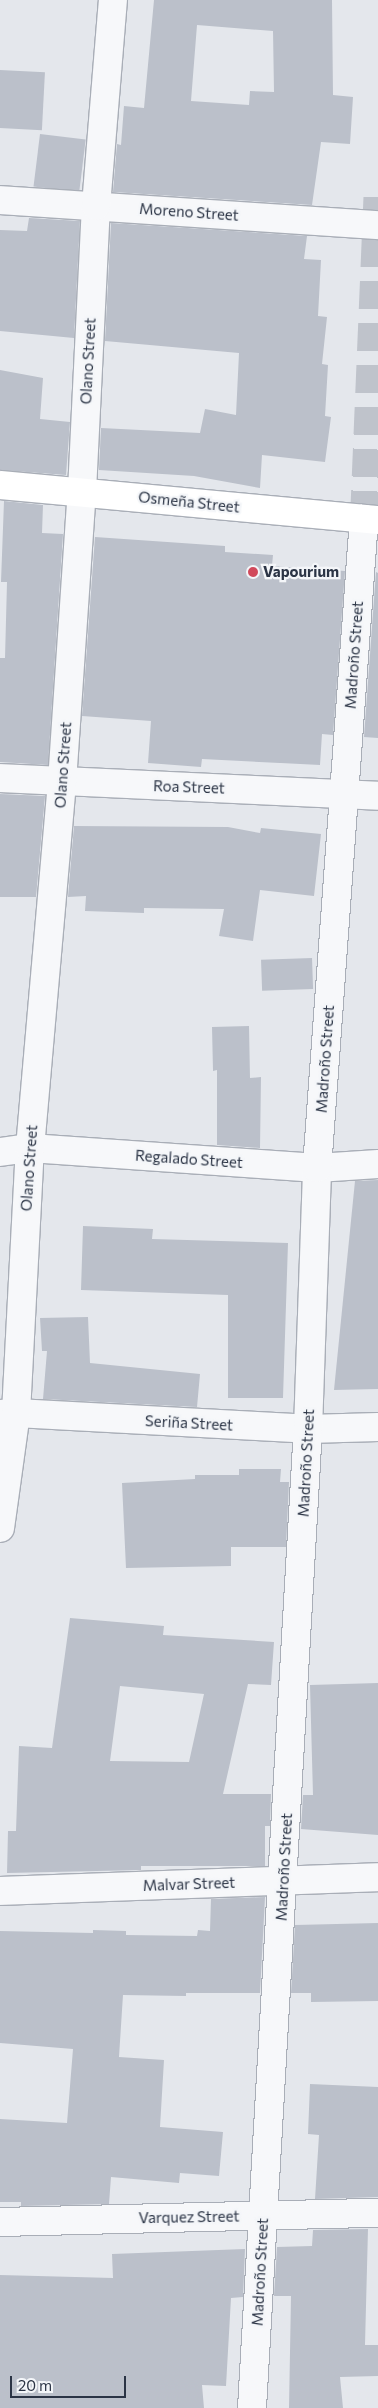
<!DOCTYPE html>
<html>
<head>
<meta charset="utf-8">
<style>
	body { margin:0 }
	#map { position:relative; width:378px; height:2408px; overflow:hidden; background:#e4e7ec; font-family:Commissioner,sans-serif }
	div>[style] { position:absolute }
	[style*='--x'] { left:calc(var(--x)*1px); top:calc(var(--y)*1px); width:calc(var(--w)*1px); rotate:calc(var(--a)*1deg) }
	.building>* { inset:0; background:#bbc0ca; transform-origin:0 0 }
	.minor-tunnel>* { height:28px; margin-top:-14px; transform-origin:0; background:repeating-linear-gradient(90deg,#bfc3cb 0 28px,transparent 0 42px) }
	.roads { filter:drop-shadow(1px 0 #a9aeb7) drop-shadow(-1px 0 #a9aeb7) drop-shadow(0 1px #a9aeb7) drop-shadow(0 -1px #a9aeb7) }
	.minor>* { height:28px; margin:-14px; padding:0 14px; transform-origin:14px; border-radius:14px; background:#f7f8fa }
	.major>* { height:28px; margin:-14px; padding:0 14px; transform-origin:14px; border-radius:14px; background:#fff }
	.dots>* { width:14px; height:14px; translate:-50% -50%; box-sizing:border-box; border:2px solid #f4f6f9; border-radius:50% }
	span { translate:-50% -50%; white-space:nowrap; text-align:center; line-height:1.15; -webkit-text-stroke:4.5px #f4f6f9; paint-order:stroke }
	.street-label { font-size:15px; color:#2b3445 }
	.poi-label { font-size:15px; color:#2b3445; font-weight:700 }
	.left { translate:0 -50%; text-align:left }
	.scale { position:absolute; left:10px; top:2376px; width:116px; height:22px; box-sizing:border-box; border:2px solid #2b3445; border-top:0; padding-left:6px; font-size:15px; line-height:18px; white-space:nowrap; color:#2b3445; -webkit-text-stroke:4px #f4f6f9; paint-order:stroke }
</style>
</head>
<body>
<div id="map">
	<div class="building">
		<i style="clip-path:polygon(evenodd,154px 0,332px 0,333px 95px,353px 97px,350px 144px,321px 142px,312px 205px,113px 192px,117px 144px,121px 145px,124px 106px,144px 108px,154px 0,197px 25px,273px 31px,274px 92px,250px 91px,249px 105px,191px 101px,197px 25px)"></i>
		<i style="left:0;top:70px;width:45px;height:58px;rotate:3deg"></i>
		<i style="left:40px;top:134px;width:46px;height:53px;rotate:7deg"></i>
		<i style="clip-path:polygon(29px 218px,80px 221px,74px 338px,0 331px,0 230px,27px 231px)"></i>
		<i style="clip-path:polygon(111px 223px,307px 236px,304px 259px,321px 260px,318px 316px,327px 317px,322px 364px,328px 365px,325px 416px,331px 417px,325px 462px,262px 455px,260px 488px,194px 476px,99px 470px,101px 428px,200px 433px,205px 409px,236px 415px,239px 353px,105px 341px)"></i>
		<i style="clip-path:polygon(0 370px,43px 378px,40px 419px,70px 422px,66px 475px,0 470px)"></i>
		<i style="clip-path:polygon(4px 501px,43px 505px,42px 533px,63px 534px,48px 765px,0 762px,0 658px,5px 658px,7px 582px,1px 582px)"></i>
		<i style="clip-path:polygon(95px 537px,225px 546px,225px 552px,273px 555px,272px 566px,345px 571px,333px 735px,322px 734px,320px 765px,202px 759px,201px 767px,148px 763px,151px 721px,82px 716px)"></i>
		<i style="clip-path:polygon(376px 572px,378px 573px,378px 738px,364px 737px)"></i>
		<i style="clip-path:polygon(0 794px,45px 796px,36px 897px,0 897px)"></i>
		<i style="clip-path:polygon(74px 826px,228px 827px,260px 833px,261px 828px,321px 834px,314px 896px,260px 890px,253px 941px,219px 936px,224px 909px,144px 908px,144px 913px,85px 911px,86px 896px,68px 897px)"></i>
		<i style="left:312px;top:958px;width:31px;height:51px;rotate:88deg"></i>
		<i style="clip-path:polygon(249px 1026px,250px 1078px,261px 1077px,260px 1148px,217px 1145px,217px 1070px,213px 1071px,212px 1027px)"></i>
		<i style="clip-path:polygon(378px 1180px,378px 1389px,334px 1390px,355px 1181px)"></i>
		<i style="clip-path:polygon(83px 1226px,153px 1229px,152px 1239px,288px 1243px,283px 1398px,228px 1398px,228px 1295px,81px 1290px)"></i>
		<i style="clip-path:polygon(88px 1317px,90px 1363px,200px 1374px,197px 1407px,43px 1399px,47px 1351px,42px 1351px,40px 1318px)"></i>
		<i style="clip-path:polygon(239px 1469px,281px 1469px,280px 1482px,289px 1482px,286px 1547px,231px 1547px,231px 1566px,126px 1568px,122px 1483px,195px 1479px,195px 1475px,239px 1475px)"></i>
		<i style="clip-path:polygon(evenodd,70px 1618px,164px 1626px,163px 1635px,274px 1642px,271px 1685px,248px 1684px,223px 1794px,271px 1794px,270px 1826px,265px 1826px,265px 1866px,141px 1866px,141px 1870px,7px 1873px,8px 1831px,16px 1831px,19px 1746px,52px 1748px,70px 1618px,120px 1686px,204px 1694px,189px 1762px,110px 1761px,120px 1686px)"></i>
		<i style="clip-path:polygon(378px 1683px,378px 1835px,301px 1829px,303px 1795px,313px 1795px,310px 1685px)"></i>
		<i style="clip-path:polygon(265px 1897px,260px 1993px,186px 1993px,186px 1996px,123px 1995px,119px 2057px,164px 2060px,160px 2127px,223px 2132px,219px 2176px,180px 2173px,179px 2183px,111px 2177px,109px 2204px,21px 2206px,21px 2202px,0 2202px,0 2119px,67px 2123px,73px 2049px,0 2043px,0 1931px,93px 1933px,93px 1930px,126px 1931px,126px 1935px,197px 1936px,198px 1930px,210px 1931px,211px 1899px)"></i>
		<i style="clip-path:polygon(378px 1923px,378px 2001px,311px 2002px,311px 1993px,291px 1993px,295px 1925px)"></i>
		<i style="clip-path:polygon(310px 2084px,378px 2087px,378px 2197px,315px 2199px,319px 2135px,308px 2134px)"></i>
		<i style="clip-path:polygon(368px 2229px,365px 2345px,378px 2345px,378px 2376px,340px 2377px,343px 2408px,289px 2408px,291px 2296px,274px 2296px,277px 2247px,312px 2246px,313px 2230px)"></i>
		<i style="clip-path:polygon(245px 2249px,243px 2297px,231px 2298px,226px 2386px,202px 2385px,204px 2408px,0 2408px,0 2275px,113px 2278px,112px 2254px)"></i>
	</div>
	<div class="minor-tunnel">
		<i style="--x:364;--y:519;--w:334;--a:-87.6"></i>
	</div>
	<div class="roads">
		<div class="minor">
			<i style="--x:0;--y:200;--w:379;--a:3.8"></i>
			<i style="--x:0;--y:778;--w:378;--a:2.7"></i>
			<i style="--x:0;--y:1152;--w:30;--a:-8"></i>
			<i style="--x:30;--y:1148;--w:288;--a:4"></i>
			<i style="--x:317;--y:1168;--w:61;--a:-3.8"></i>
			<i style="--x:0;--y:1414;--w:16;--a:-4"></i>
			<i style="--x:16;--y:1413;--w:292;--a:3.1"></i>
			<i style="--x:308;--y:1429;--w:70;--a:-1.6"></i>
			<i style="--x:0;--y:1528;--w:116;--a:-82.1"></i>
			<i style="--x:16;--y:1413;--w:265;--a:-87"></i>
			<i style="--x:30;--y:1148;--w:367;--a:-85"></i>
			<i style="--x:62;--y:782;--w:292;--a:-86.1"></i>
			<i style="--x:82;--y:491;--w:285;--a:-87.2"></i>
			<i style="--x:96;--y:206;--w:207;--a:-85.3"></i>
			<i style="--x:0;--y:1891;--w:378;--a:-2.1"></i>
			<i style="--x:0;--y:2222;--w:378;--a:-1.4"></i>
			<i style="--x:252;--y:2408;--w:981;--a:-86.73"></i>
			<i style="--x:308;--y:1429;--w:261;--a:-88"></i>
			<i style="--x:317;--y:1168;--w:651;--a:-85.86"></i>
		</div>
		<div class="major">
			<i style="--x:0;--y:485;--w:380;--a:5.3"></i>
		</div>
	</div>
	<div class="dots">
		<i style="left:253px;top:572px;background:#d1495b"></i>
	</div>
	<div class="street-label">
		<span style="left:189px;top:212px;rotate:4deg">Moreno Street</span>
		<span style="left:88px;top:361px;rotate:-87deg">Olano Street</span>
		<span style="left:189px;top:502px;rotate:6deg">Osmeña Street</span>
		<span style="left:354px;top:655px;rotate:-86deg">Madroño Street</span>
		<span style="left:63px;top:765px;rotate:-86deg">Olano Street</span>
		<span style="left:189px;top:787px;rotate:2deg">Roa Street</span>
		<span style="left:325px;top:1059px;rotate:-86deg">Madroño Street</span>
		<span style="left:189px;top:1159px;rotate:4deg">Regalado Street</span>
		<span style="left:29px;top:1168px;rotate:-86deg">Olano Street</span>
		<span style="left:189px;top:1423px;rotate:3deg">Seriña Street</span>
		<span style="left:306px;top:1463px;rotate:-87deg">Madroño Street</span>
		<span style="left:284px;top:1867px;rotate:-87deg">Madroño Street</span>
		<span style="left:189px;top:1884px;rotate:-2deg">Malvar Street</span>
		<span style="left:189px;top:2217px;rotate:-1deg">Varquez Street</span>
		<span style="left:260px;top:2272px;rotate:-87deg">Madroño Street</span>
	</div>
	<div class="poi-label">
		<span class="left" style="left:263px;top:572px">Vapourium</span>
	</div>
	<div class="scale">20 m</div>
</div>
</body>
</html>
